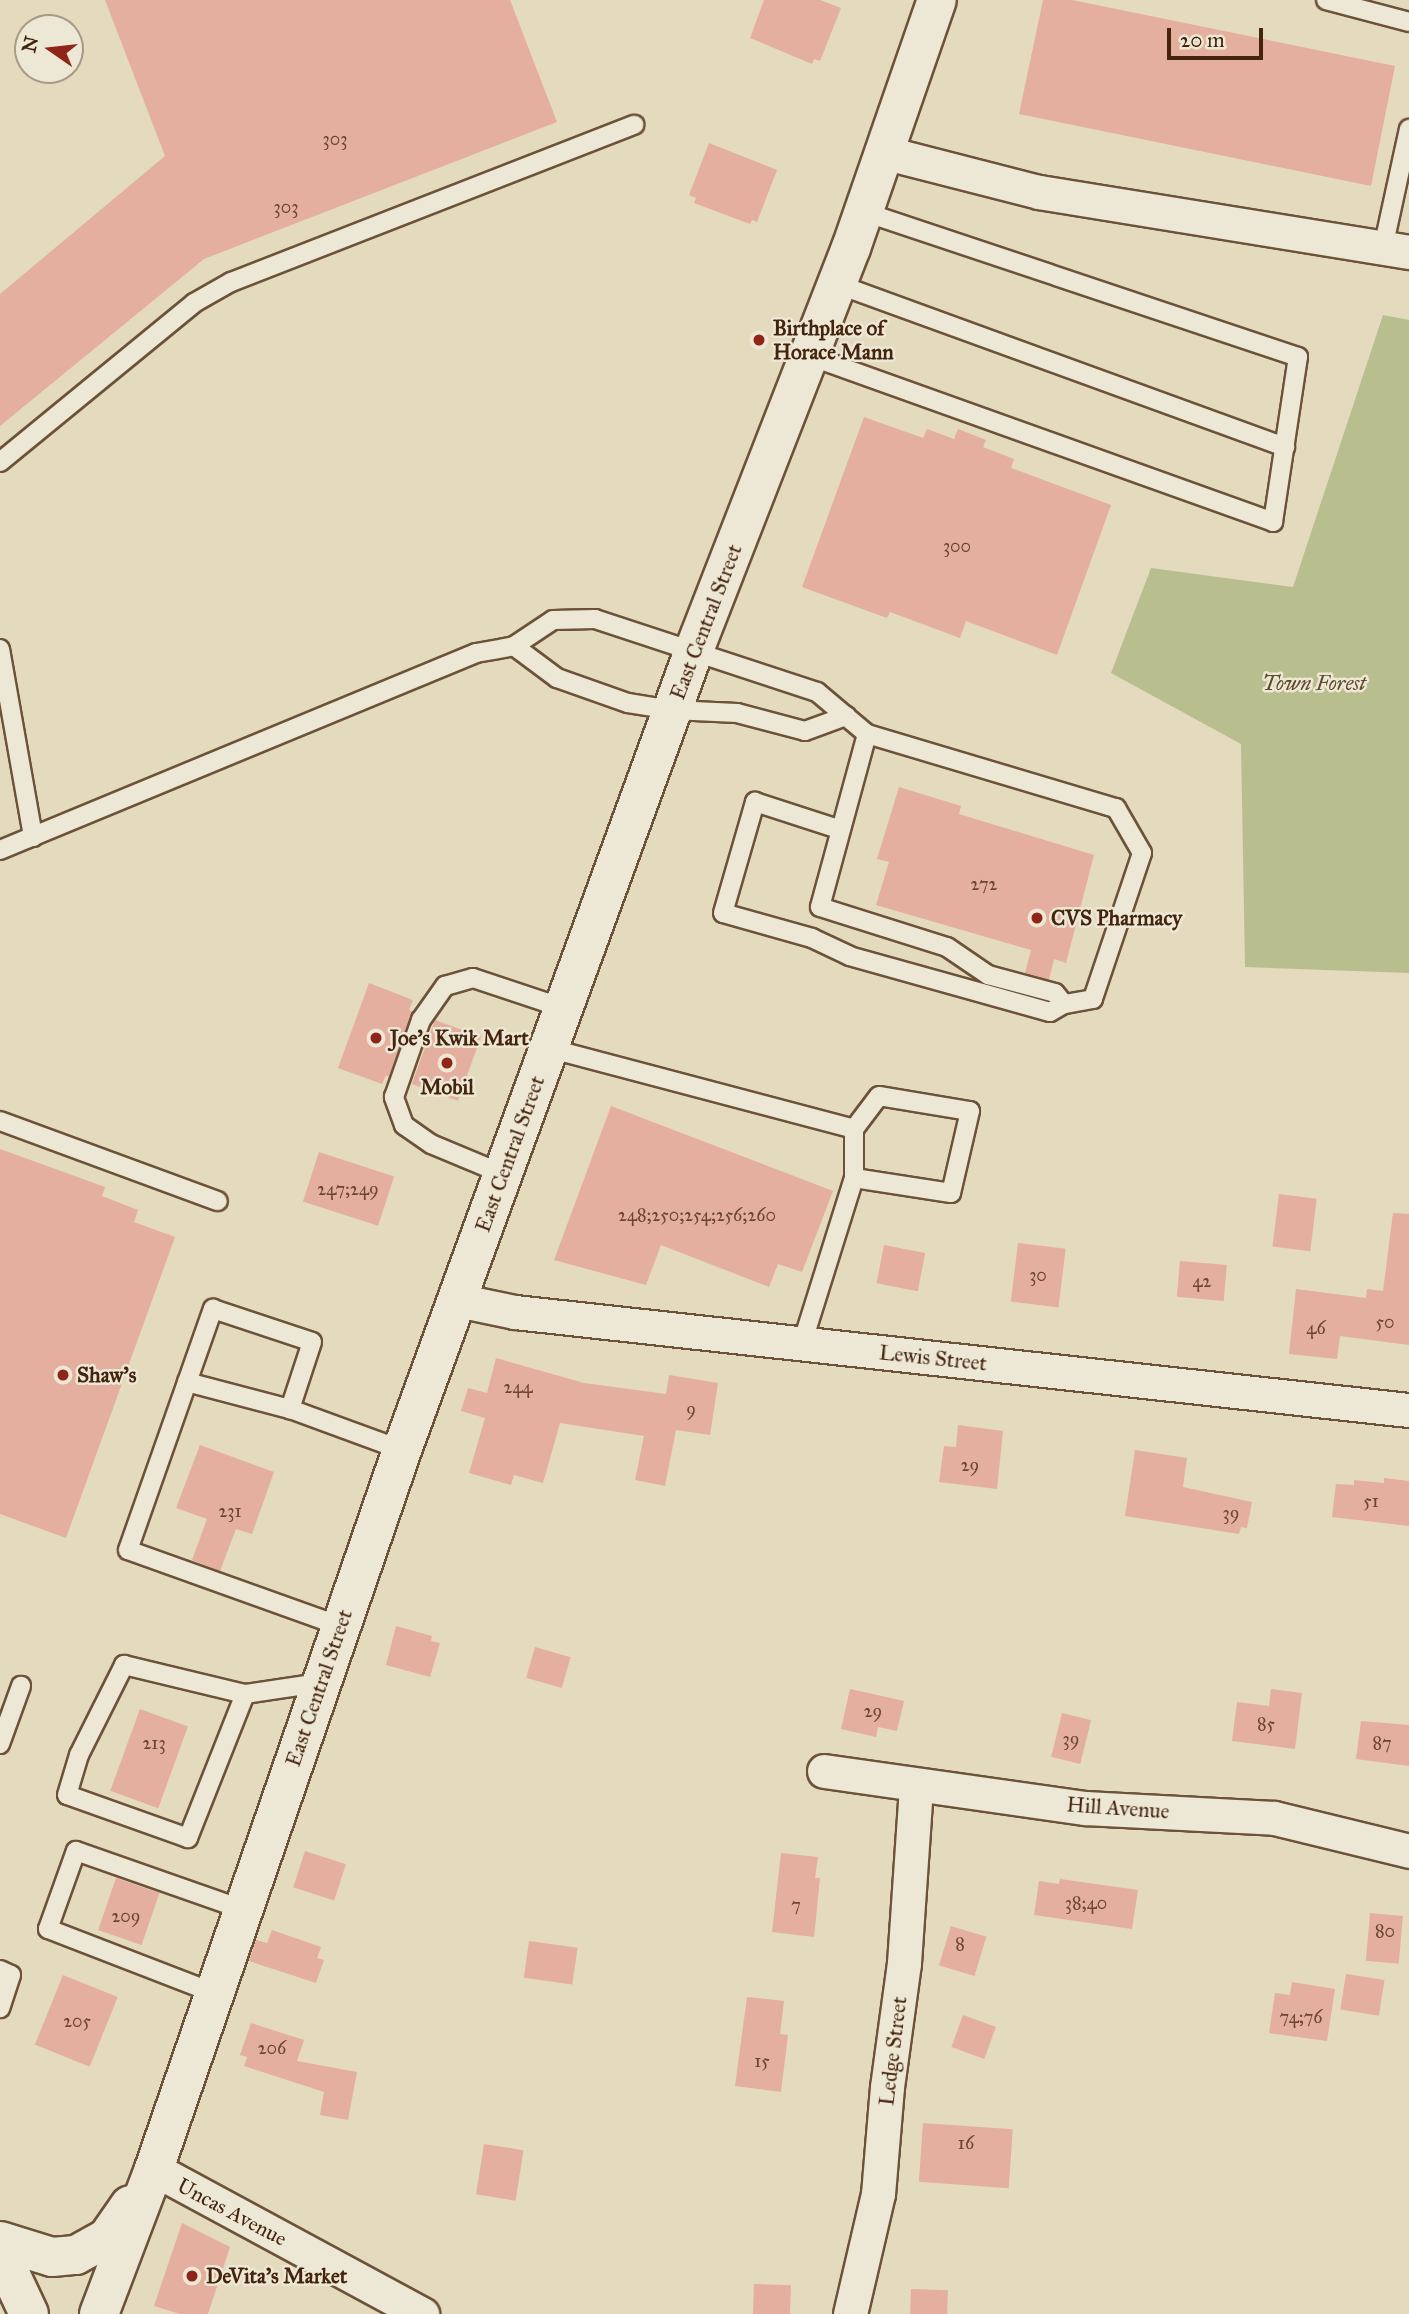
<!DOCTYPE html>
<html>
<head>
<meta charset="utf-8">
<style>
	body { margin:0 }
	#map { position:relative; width:1409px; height:2314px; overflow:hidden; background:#e4dabe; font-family:"IM FELL Great Primer",serif }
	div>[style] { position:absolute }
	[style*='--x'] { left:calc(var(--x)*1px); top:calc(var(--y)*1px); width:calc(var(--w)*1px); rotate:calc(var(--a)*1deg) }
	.green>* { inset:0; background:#b9be8e }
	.building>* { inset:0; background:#e4af9e; transform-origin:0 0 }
	.roads { filter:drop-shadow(2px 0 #6c5238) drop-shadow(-2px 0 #6c5238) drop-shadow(0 2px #6c5238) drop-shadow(0 -2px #6c5238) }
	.lane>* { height:18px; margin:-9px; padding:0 9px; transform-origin:9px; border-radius:9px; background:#ede7d5 }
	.street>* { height:33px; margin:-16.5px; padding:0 16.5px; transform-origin:16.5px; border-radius:16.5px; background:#ede7d5 }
	.secondary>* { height:38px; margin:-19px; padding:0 19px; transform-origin:19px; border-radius:19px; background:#ede7d5 }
	.dots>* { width:19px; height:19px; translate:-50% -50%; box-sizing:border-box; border:4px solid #ede7d5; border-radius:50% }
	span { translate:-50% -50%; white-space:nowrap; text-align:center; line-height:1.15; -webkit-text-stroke:5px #ede7d5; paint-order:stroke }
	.number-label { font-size:18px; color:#6c4730 }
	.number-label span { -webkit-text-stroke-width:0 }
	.poi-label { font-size:21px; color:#44240c; font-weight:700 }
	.left { translate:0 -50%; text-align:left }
	.street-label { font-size:21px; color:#44240c }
	.park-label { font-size:21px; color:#614a2c; font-style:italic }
	.north { position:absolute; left:14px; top:14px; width:70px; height:70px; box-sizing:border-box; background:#ede7d5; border:2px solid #a99985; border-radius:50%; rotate:284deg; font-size:19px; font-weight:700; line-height:28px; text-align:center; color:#44240c }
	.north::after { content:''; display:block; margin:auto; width:24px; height:32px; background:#8f2418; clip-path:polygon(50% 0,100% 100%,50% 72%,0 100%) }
	.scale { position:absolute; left:1167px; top:28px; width:96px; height:32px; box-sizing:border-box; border:4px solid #44240c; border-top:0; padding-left:9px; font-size:21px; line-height:24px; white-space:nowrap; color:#44240c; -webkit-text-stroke:5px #ede7d5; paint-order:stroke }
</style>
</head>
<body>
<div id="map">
	<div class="green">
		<i style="clip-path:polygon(1383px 315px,1409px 320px,1409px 973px,1245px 967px,1241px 744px,1111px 673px,1151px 568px,1293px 587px)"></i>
	</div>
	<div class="building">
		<i style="clip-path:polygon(105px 0,510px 0,557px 122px,204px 259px,0 426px,0 294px,165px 156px)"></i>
		<i style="clip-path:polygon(764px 0,820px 0,841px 8px,820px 61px,814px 59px,812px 64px,750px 38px)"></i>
		<i style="clip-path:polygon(1043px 0,1072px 0,1395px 66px,1371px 186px,1019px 114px)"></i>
		<i style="clip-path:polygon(709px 143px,777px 170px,757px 222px,752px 220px,750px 224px,694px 203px,696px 198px,689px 195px)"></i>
		<i style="clip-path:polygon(864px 417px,923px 438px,927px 429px,954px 439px,958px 429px,986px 440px,983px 447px,1014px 459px,1011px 468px,1111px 505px,1057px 655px,966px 621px,960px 638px,890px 612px,887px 618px,802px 587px)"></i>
		<i style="clip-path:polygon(899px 787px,961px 806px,959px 814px,1094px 855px,1066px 963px,1054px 959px,1049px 980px,1025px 973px,1031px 950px,876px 905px,889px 862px,877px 859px)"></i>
		<i style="clip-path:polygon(369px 983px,413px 1000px,409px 1010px,413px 1012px,389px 1077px,386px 1075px,382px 1084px,338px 1068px)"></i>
		<i style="left:435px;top:1020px;width:49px;height:68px;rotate:20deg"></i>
		<i style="clip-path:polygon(611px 1106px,833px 1191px,802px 1272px,778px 1264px,769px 1287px,661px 1245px,646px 1285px,554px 1260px)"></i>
		<i style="clip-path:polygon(0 1149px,105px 1187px,102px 1196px,138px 1210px,134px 1222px,175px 1237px,66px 1538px,0 1514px)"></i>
		<i style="left:319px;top:1152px;width:79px;height:52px;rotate:18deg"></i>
		<i style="left:1279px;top:1194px;width:38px;height:53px;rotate:7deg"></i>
		<i style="clip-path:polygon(1393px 1213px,1409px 1214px,1409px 1345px,1340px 1336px,1337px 1359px,1289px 1354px,1296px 1289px,1366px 1298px,1367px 1289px,1383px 1291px)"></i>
		<i style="left:1018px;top:1243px;width:48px;height:59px;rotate:7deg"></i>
		<i style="left:884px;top:1245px;width:42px;height:39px;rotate:11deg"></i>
		<i style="left:1180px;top:1261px;width:47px;height:36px;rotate:5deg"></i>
		<i style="clip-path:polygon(496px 1358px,584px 1383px,666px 1394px,669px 1375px,718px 1383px,710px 1435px,676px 1430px,665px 1486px,635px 1480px,644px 1436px,560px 1423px,543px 1483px,514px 1475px,511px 1485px,469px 1473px,485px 1418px,461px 1411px,468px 1388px,487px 1393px)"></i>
		<i style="clip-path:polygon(958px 1425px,1003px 1431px,997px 1489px,939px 1482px,944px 1446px,956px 1447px)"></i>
		<i style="clip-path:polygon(200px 1445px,274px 1472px,252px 1534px,236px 1529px,220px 1571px,192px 1560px,207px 1519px,176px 1508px)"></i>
		<i style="clip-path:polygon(1135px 1450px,1187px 1458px,1183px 1487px,1252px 1502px,1247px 1528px,1241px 1527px,1239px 1534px,1125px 1516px)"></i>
		<i style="clip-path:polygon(1384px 1478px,1409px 1481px,1409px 1526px,1332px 1517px,1336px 1484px,1354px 1485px,1354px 1480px,1384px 1483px)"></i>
		<i style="clip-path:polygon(396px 1626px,432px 1636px,431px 1641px,440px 1643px,430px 1677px,386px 1665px)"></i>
		<i style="left:535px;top:1647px;width:37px;height:32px;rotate:16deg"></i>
		<i style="clip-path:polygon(850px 1689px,904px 1701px,897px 1731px,878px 1727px,876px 1737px,841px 1729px)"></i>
		<i style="clip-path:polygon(1271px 1689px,1302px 1693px,1295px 1749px,1232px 1741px,1237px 1702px,1269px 1706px)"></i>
		<i style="left:140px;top:1709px;width:51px;height:87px;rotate:20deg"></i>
		<i style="left:1062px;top:1713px;width:30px;height:45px;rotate:14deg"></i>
		<i style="clip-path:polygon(1361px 1721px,1409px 1725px,1409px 1766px,1356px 1759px)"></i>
		<i style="left:305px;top:1851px;width:43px;height:38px;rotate:18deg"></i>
		<i style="clip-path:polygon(781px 1853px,818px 1857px,815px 1878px,820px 1878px,814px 1937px,772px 1932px)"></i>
		<i style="left:116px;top:1878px;width:46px;height:55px;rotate:19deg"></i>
		<i style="clip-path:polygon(1060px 1879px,1138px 1890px,1132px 1929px,1034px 1915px,1039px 1881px,1059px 1884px)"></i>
		<i style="left:1370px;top:1913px;width:33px;height:48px;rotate:5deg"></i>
		<i style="left:951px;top:1926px;width:37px;height:41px;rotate:17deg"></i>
		<i style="clip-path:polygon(272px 1930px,321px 1947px,317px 1958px,324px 1960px,316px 1983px,249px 1961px,256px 1940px,267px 1943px)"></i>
		<i style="left:529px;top:1941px;width:49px;height:37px;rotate:8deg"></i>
		<i style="left:1346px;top:1974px;width:39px;height:36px;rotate:9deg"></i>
		<i style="left:63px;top:1975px;width:59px;height:75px;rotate:22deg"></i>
		<i style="clip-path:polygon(1292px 1982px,1335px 1989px,1327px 2041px,1269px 2033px,1275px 1993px,1290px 1995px)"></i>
		<i style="clip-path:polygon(747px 1997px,784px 2001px,780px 2034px,788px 2035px,781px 2092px,735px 2086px)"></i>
		<i style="left:963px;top:2015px;width:35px;height:34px;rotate:20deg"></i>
		<i style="clip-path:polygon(251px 2023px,304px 2040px,297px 2061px,357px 2072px,348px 2120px,320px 2115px,324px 2092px,244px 2066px,247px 2057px,240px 2055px)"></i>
		<i style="left:923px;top:2123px;width:90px;height:59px;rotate:4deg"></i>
		<i style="left:484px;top:2144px;width:40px;height:51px;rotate:9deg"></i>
		<i style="clip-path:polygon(182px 2223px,230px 2247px,208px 2314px,180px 2314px,154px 2306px)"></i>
		<i style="left:754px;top:2284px;width:37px;height:30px;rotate:2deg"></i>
		<i style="left:911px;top:2289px;width:37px;height:25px;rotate:2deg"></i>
	</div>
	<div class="roads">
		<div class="lane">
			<i style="--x:1326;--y:0;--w:86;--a:14.8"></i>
			<i style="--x:1383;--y:248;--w:122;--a:-77.7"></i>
			<i style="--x:837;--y:284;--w:477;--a:20"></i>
			<i style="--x:810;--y:356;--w:492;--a:19.7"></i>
			<i style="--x:1273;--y:522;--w:167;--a:-81.4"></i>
			<i style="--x:1298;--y:357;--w:458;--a:-161.5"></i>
			<i style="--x:0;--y:462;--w:251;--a:-39.3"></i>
			<i style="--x:194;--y:303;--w:43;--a:-29.6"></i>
			<i style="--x:231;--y:282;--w:433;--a:-21.3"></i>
			<i style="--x:514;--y:646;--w:54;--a:36.7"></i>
			<i style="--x:557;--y:678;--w:75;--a:19.4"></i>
			<i style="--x:628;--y:703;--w:45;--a:9"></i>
			<i style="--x:672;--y:710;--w:65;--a:2.6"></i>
			<i style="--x:737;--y:713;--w:70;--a:14.8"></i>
			<i style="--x:805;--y:731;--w:44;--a:-20.1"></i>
			<i style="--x:0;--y:649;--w:191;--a:80"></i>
			<i style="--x:867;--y:734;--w:179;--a:105.2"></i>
			<i style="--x:820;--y:907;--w:133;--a:17.5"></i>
			<i style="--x:947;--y:947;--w:50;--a:34.3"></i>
			<i style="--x:988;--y:975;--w:69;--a:15"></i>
			<i style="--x:1055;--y:993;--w:14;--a:51"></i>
			<i style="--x:0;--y:850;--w:515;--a:-22.48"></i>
			<i style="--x:476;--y:653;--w:39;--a:-10"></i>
			<i style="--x:514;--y:646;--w:47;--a:-33.7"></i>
			<i style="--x:553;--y:620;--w:42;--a:-1.4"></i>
			<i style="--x:595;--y:619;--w:234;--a:18.2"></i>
			<i style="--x:817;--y:692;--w:65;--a:40"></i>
			<i style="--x:867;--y:734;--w:260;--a:16.6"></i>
			<i style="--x:1116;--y:808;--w:52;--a:60"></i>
			<i style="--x:1142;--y:853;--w:154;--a:108.6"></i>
			<i style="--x:1093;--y:999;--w:29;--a:170"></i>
			<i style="--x:1064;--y:1004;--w:16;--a:150"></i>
			<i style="--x:1050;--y:1012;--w:208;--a:-164.4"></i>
			<i style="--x:850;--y:956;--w:42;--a:-154.7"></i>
			<i style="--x:812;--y:938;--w:92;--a:-164.3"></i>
			<i style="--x:723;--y:913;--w:116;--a:-73.9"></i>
			<i style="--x:755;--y:802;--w:90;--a:18"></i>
			<i style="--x:548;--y:1048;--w:317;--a:14.8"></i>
			<i style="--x:854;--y:1129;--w:41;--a:-52.9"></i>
			<i style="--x:879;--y:1096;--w:92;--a:9.4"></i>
			<i style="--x:970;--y:1111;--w:84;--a:103"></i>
			<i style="--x:951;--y:1193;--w:98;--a:-171.2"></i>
			<i style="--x:854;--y:1178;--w:174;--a:107.4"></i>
			<i style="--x:0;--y:1121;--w:232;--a:20.2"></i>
			<i style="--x:503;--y:1174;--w:78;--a:-157.4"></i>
			<i style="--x:431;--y:1144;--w:33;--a:-145"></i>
			<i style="--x:404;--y:1125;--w:30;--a:-110"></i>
			<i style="--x:394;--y:1097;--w:82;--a:-70.7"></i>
			<i style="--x:421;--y:1020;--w:42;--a:-54.8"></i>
			<i style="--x:445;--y:986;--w:29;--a:-16"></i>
			<i style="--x:473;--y:978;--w:95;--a:18.4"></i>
			<i style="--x:854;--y:1178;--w:49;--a:-90"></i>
			<i style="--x:187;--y:1382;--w:106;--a:14.7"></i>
			<i style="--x:340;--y:1626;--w:225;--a:-160.3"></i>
			<i style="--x:128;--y:1550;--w:256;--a:-70.6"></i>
			<i style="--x:213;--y:1309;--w:104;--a:18.4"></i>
			<i style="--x:312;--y:1342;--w:71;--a:108.2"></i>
			<i style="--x:290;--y:1409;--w:119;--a:20.1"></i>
			<i style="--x:245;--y:1694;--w:155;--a:111.6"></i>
			<i style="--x:188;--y:1838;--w:128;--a:-160.4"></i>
			<i style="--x:67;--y:1795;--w:42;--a:-73.3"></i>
			<i style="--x:79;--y:1755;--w:101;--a:-63.4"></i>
			<i style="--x:124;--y:1665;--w:124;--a:13.5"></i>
			<i style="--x:245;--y:1694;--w:75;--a:-8.5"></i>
			<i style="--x:0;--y:1744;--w:62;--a:-70.1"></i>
			<i style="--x:0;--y:1970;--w:12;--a:24"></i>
			<i style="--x:11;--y:1975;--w:35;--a:108"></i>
			<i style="--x:214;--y:1993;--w:178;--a:-158.9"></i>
			<i style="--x:48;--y:1929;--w:83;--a:-70.3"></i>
			<i style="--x:76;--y:1851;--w:176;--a:19.3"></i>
		</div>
		<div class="street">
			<i style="--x:883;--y:152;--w:161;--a:14.4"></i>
			<i style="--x:1039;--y:192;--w:375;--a:9.2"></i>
			<i style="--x:457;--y:1300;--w:59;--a:11.7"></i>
			<i style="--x:515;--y:1312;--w:899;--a:6.26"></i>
			<i style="--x:824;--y:1771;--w:264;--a:8.1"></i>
			<i style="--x:1085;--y:1808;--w:189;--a:3"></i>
			<i style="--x:1274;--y:1818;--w:139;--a:13.7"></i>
			<i style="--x:154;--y:2169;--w:305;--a:28.4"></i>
			<i style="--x:850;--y:2314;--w:123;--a:-76.9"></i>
			<i style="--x:878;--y:2194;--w:107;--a:-85.2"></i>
			<i style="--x:887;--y:2087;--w:125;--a:-82.2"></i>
			<i style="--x:904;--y:1963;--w:177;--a:-86.1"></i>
		</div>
		<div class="secondary">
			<i style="--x:0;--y:2241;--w:54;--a:17.1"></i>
			<i style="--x:52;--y:2257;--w:24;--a:-5"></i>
			<i style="--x:76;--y:2255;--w:35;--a:-29"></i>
			<i style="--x:107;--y:2238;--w:40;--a:-55.1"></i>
			<i style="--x:0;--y:2252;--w:68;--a:64.9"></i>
			<i style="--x:99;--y:2314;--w:155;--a:-69.2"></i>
			<i style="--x:154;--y:2169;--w:761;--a:-70.97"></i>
			<i style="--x:402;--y:1450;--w:848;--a:-69.94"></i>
			<i style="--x:693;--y:653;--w:435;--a:-68.7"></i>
			<i style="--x:851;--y:248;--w:262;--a:-70.9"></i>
		</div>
	</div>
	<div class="dots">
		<i style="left:759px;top:340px;background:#8f2418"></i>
		<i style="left:1037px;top:918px;background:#8f2418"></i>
		<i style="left:376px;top:1038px;background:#8f2418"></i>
		<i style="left:447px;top:1063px;background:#8f2418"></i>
		<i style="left:63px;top:1375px;background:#8f2418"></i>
		<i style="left:192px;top:2276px;background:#8f2418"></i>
	</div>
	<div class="number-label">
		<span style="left:335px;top:139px">303</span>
		<span style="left:286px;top:207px">303</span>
		<span style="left:957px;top:546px">300</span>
		<span style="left:984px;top:884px">272</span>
		<span style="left:348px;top:1189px">247;249</span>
		<span style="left:697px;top:1215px">248;250;254;256;260</span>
		<span style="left:1038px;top:1275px">30</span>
		<span style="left:1202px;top:1281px">42</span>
		<span style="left:1385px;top:1322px">50</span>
		<span style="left:1316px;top:1328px">46</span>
		<span style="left:518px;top:1387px">244</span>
		<span style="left:691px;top:1409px">9</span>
		<span style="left:970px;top:1465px">29</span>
		<span style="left:1371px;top:1501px">51</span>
		<span style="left:230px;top:1511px">231</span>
		<span style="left:1231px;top:1513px">39</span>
		<span style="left:873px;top:1711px">29</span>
		<span style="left:1266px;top:1724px">85</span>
		<span style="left:1071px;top:1739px">39</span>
		<span style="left:154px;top:1743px">213</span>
		<span style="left:1382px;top:1743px">87</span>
		<span style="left:1086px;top:1903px">38;40</span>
		<span style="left:796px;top:1905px">7</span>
		<span style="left:126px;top:1916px">209</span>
		<span style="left:1385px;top:1931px">80</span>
		<span style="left:960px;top:1944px">8</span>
		<span style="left:1301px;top:2017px">74;76</span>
		<span style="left:77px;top:2021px">205</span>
		<span style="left:272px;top:2048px">206</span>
		<span style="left:762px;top:2061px">15</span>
		<span style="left:966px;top:2143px">16</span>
	</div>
	<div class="poi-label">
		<span class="left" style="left:773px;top:340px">Birthplace of<br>Horace Mann</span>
		<span class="left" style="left:1051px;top:918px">CVS Pharmacy</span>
		<span class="left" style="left:390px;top:1038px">Joe's Kwik Mart</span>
		<span style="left:447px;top:1087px">Mobil</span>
		<span class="left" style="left:77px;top:1375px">Shaw's</span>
		<span class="left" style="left:206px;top:2276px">DeVita's Market</span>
	</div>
	<div class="street-label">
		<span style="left:706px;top:622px;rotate:-69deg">East Central Street</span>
		<span style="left:510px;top:1154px;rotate:-70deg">East Central Street</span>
		<span style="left:933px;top:1358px;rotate:6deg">Lewis Street</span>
		<span style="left:319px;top:1688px;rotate:-71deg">East Central Street</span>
		<span style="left:1118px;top:1808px;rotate:4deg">Hill Avenue</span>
		<span style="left:893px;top:2051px;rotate:-83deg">Ledge Street</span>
		<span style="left:232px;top:2212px;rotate:28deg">Uncas Avenue</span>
	</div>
	<div class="park-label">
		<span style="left:1314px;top:683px">Town Forest</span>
	</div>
	<div class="north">N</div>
	<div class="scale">20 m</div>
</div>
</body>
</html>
